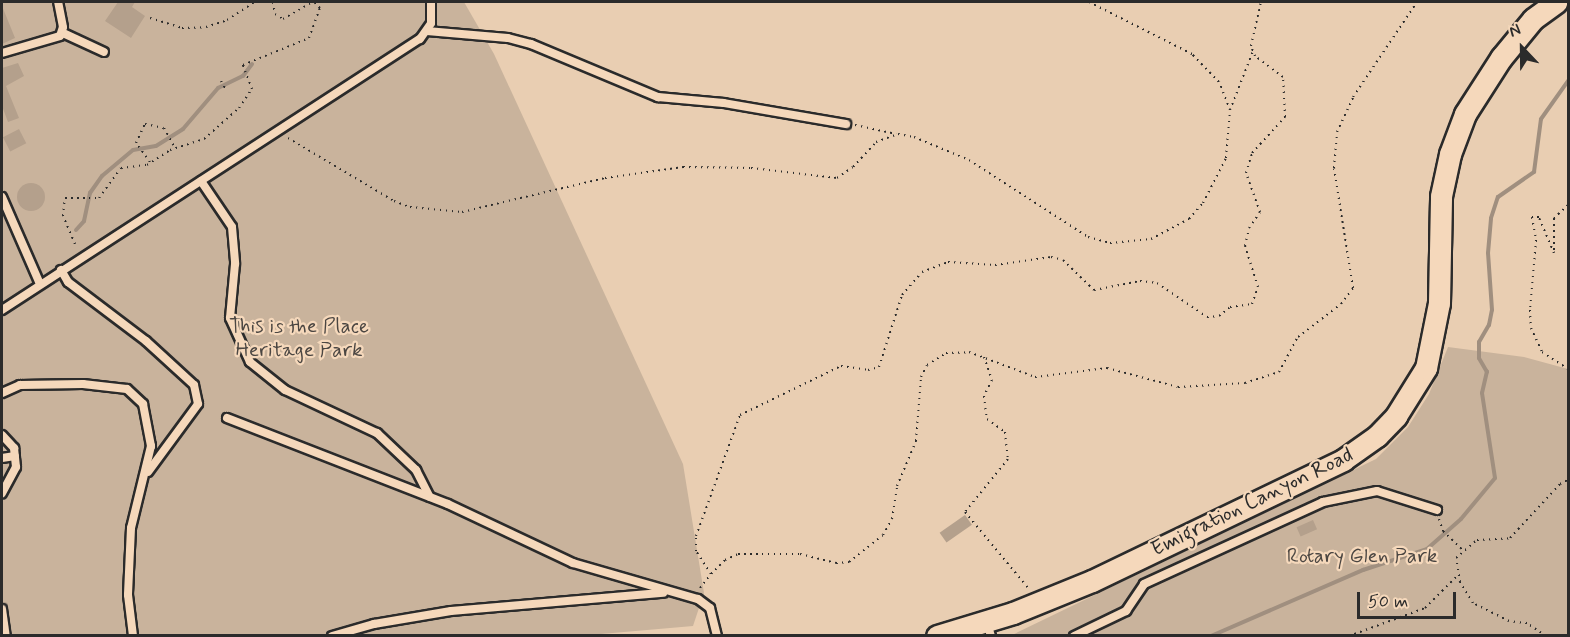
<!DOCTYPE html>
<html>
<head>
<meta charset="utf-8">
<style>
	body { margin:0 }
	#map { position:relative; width:1570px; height:637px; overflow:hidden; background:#e9ceb2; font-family:Mynerve,sans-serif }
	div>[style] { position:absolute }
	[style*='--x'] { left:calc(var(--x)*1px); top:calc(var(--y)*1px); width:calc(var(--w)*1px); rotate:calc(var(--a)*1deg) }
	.green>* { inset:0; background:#c9b39c }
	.stream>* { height:4px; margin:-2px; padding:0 2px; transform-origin:2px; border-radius:2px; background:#a08f7f }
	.building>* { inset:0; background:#b4a08c; transform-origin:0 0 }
	.round { border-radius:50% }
	.path>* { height:2px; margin-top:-1px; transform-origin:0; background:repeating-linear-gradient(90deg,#2b2b2b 0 1.5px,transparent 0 6px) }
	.roads { filter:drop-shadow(2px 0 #2b2b2b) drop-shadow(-2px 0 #2b2b2b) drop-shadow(0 2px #2b2b2b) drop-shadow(0 -2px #2b2b2b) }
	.service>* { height:8px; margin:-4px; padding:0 4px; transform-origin:4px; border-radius:4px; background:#f5d8bb }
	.secondary>* { height:21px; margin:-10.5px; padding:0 10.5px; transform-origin:10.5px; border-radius:10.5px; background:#f5d8bb }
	span { translate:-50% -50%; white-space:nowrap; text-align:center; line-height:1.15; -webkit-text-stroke:4.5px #f5d8bb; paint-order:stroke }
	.park-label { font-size:21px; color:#4b4642 }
	.street-label { font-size:21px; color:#2b2b2b }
	.frame { position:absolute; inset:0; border:3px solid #2b2b2b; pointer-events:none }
	.north { position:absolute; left:1492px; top:18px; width:60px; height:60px; -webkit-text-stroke:4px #f5d8bb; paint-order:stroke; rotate:338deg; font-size:16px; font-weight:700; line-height:24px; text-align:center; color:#2b2b2b }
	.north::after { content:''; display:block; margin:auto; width:21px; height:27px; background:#2b2b2b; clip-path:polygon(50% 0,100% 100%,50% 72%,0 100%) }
	.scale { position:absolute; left:1357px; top:592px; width:99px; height:27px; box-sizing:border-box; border:3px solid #2b2b2b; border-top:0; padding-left:8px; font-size:18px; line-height:21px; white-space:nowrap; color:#2b2b2b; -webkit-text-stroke:4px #f5d8bb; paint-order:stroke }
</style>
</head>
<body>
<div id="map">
	<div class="green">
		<i style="clip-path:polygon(2px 2px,464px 2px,494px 54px,683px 464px,704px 593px,693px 626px,578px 636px,2px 635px)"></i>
		<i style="clip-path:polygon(1448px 347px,1524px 357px,1568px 369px,1568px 635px,1010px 636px,1376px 459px,1408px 427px,1429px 394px)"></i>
	</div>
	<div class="stream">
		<i style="--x:76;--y:230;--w:12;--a:-48"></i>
		<i style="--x:84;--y:221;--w:29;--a:-78"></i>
		<i style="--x:90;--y:193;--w:21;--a:-55"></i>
		<i style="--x:102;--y:176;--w:40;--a:-40"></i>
		<i style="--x:133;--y:150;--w:23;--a:-10"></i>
		<i style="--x:156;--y:146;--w:32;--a:-32"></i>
		<i style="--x:183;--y:129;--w:54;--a:-49.5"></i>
		<i style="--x:218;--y:88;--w:28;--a:-26"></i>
		<i style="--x:243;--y:76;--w:15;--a:-53"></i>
		<i style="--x:1211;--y:636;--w:166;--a:-23.5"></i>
		<i style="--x:1363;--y:570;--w:67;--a:-18.2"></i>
		<i style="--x:1427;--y:549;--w:45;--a:-41.4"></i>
		<i style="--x:1461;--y:519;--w:53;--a:-50.3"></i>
		<i style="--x:1495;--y:478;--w:86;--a:-98.7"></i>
		<i style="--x:1482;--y:393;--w:22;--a:-77"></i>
		<i style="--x:1487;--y:372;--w:16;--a:-120"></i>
		<i style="--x:1479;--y:358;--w:16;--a:-90"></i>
		<i style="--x:1479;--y:342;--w:20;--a:-60"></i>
		<i style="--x:1489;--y:325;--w:15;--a:-79"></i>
		<i style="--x:1492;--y:310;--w:57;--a:-94"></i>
		<i style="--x:1488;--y:253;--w:35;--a:-85"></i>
		<i style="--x:1491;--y:218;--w:22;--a:-72"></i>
		<i style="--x:1498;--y:197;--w:44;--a:-34.8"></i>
		<i style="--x:1534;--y:172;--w:53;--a:-82.5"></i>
		<i style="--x:1541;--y:119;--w:47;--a:-54.6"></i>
	</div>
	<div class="building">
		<i style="clip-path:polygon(118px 2px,135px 2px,132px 7px,145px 16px,131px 38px,105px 21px)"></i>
		<i style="clip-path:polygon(2px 6px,15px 38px,2px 44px)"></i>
		<i style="clip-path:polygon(18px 63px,24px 76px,6px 86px,19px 118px,8px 122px,2px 106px,2px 68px)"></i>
		<i style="left:19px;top:129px;width:16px;height:18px;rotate:63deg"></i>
		<i class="round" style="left:17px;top:183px;width:28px;height:28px"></i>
		<i style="left:965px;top:515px;width:12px;height:31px;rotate:55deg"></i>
		<i style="left:1313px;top:520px;width:10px;height:18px;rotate:66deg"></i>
	</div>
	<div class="path">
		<i style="--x:273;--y:2;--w:12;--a:81"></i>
		<i style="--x:275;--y:14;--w:9;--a:32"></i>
		<i style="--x:283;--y:19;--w:34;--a:-30"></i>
		<i style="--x:150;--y:18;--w:34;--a:17"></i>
		<i style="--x:182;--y:28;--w:24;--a:-2"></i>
		<i style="--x:206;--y:27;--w:22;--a:-18"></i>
		<i style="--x:227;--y:20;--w:33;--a:-33"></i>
		<i style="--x:221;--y:81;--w:8;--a:60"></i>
		<i style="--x:1230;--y:110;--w:63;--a:-68.7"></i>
		<i style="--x:855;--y:125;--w:42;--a:12.4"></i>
		<i style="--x:288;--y:138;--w:123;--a:30.7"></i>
		<i style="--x:394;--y:201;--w:17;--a:21"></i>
		<i style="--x:410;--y:207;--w:52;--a:5.5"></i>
		<i style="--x:462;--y:212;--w:147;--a:-13.4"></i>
		<i style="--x:605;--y:178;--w:79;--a:-8"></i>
		<i style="--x:683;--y:167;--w:68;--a:0.8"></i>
		<i style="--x:751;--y:168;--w:87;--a:6.6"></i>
		<i style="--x:837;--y:178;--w:19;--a:-35"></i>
		<i style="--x:853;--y:167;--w:34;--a:-47"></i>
		<i style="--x:876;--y:142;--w:23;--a:-20"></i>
		<i style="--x:898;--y:134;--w:16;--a:11"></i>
		<i style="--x:914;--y:137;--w:60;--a:22.7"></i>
		<i style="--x:969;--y:160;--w:142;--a:32.9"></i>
		<i style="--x:1088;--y:237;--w:23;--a:15"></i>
		<i style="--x:1110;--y:243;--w:41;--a:-5.6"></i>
		<i style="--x:1151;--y:239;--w:43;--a:-27.8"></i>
		<i style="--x:1189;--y:219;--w:21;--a:-49"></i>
		<i style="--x:1203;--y:203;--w:51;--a:-62.9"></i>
		<i style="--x:1226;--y:158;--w:48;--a:-85.2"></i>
		<i style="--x:1230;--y:110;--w:30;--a:-111"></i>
		<i style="--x:1219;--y:82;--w:39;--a:-134"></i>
		<i style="--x:1192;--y:54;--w:115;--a:-153.2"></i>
		<i style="--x:150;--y:162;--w:24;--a:-126"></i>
		<i style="--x:136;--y:143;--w:21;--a:-65"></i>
		<i style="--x:145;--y:124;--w:19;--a:12"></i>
		<i style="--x:164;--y:128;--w:23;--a:61"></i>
		<i style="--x:1568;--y:205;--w:19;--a:137"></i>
		<i style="--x:1554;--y:218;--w:35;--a:90"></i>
		<i style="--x:1554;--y:253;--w:39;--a:-113"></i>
		<i style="--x:1539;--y:217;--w:7;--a:180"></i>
		<i style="--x:1532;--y:217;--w:23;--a:80"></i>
		<i style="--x:1536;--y:240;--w:70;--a:94.9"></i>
		<i style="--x:1530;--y:310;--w:18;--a:87"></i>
		<i style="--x:1531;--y:328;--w:26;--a:65"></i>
		<i style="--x:1542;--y:352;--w:31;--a:33"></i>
		<i style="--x:75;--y:244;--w:30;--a:-113"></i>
		<i style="--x:63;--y:216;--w:18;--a:-84"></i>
		<i style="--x:65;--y:198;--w:34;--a:0"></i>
		<i style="--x:99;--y:198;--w:37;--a:-54"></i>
		<i style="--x:121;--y:168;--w:26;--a:-7"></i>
		<i style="--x:147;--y:165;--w:27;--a:-33"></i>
		<i style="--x:170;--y:150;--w:36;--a:-18"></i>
		<i style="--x:204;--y:139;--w:47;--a:-41.5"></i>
		<i style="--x:239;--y:108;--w:23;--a:-56"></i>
		<i style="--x:252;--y:89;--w:26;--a:-111"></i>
		<i style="--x:243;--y:65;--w:71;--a:-22.2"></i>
		<i style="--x:309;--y:38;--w:32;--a:-70"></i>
		<i style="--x:320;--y:8;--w:8;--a:-135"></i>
		<i style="--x:984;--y:357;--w:24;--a:71"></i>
		<i style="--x:992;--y:380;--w:18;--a:117"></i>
		<i style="--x:984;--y:396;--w:23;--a:83"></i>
		<i style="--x:987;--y:419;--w:22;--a:36"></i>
		<i style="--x:1005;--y:432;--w:27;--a:84"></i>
		<i style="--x:1008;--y:459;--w:68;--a:129.1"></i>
		<i style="--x:965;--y:512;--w:99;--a:50.3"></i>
		<i style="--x:1439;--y:519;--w:13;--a:72"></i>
		<i style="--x:1443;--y:531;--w:29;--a:44"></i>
		<i style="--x:711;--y:574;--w:20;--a:-45"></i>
		<i style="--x:725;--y:560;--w:14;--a:-25"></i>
		<i style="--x:738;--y:554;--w:62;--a:0"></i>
		<i style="--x:800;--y:554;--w:37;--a:14"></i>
		<i style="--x:836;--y:563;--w:13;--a:-4"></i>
		<i style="--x:849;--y:562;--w:43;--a:-38.5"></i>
		<i style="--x:883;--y:535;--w:18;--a:-61"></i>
		<i style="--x:892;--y:519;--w:33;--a:-81"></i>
		<i style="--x:897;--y:486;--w:49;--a:-67.1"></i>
		<i style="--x:916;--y:441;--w:64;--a:-85.5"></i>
		<i style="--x:921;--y:377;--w:13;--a:-63"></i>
		<i style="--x:927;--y:365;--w:22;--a:-32"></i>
		<i style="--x:946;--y:353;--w:23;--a:-2"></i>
		<i style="--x:969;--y:352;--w:71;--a:20.7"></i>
		<i style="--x:1035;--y:377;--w:73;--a:-7.1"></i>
		<i style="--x:1107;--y:368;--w:73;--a:15"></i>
		<i style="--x:1178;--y:387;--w:67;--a:-3.4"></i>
		<i style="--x:1245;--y:383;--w:36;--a:-18"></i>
		<i style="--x:1279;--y:372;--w:40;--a:-62"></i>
		<i style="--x:1298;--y:337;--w:54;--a:-37.5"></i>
		<i style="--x:1341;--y:304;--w:20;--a:-53"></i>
		<i style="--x:1353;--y:288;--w:121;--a:-99"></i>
		<i style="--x:1334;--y:168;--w:36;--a:-85"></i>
		<i style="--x:1337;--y:132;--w:38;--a:-65"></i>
		<i style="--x:1353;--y:97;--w:115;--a:-56"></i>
		<i style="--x:700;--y:588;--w:18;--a:-52"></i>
		<i style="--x:711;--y:574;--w:27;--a:-123"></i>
		<i style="--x:696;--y:551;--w:15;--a:-90"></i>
		<i style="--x:696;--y:536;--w:129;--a:-70"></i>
		<i style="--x:740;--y:415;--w:112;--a:-25.9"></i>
		<i style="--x:841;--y:366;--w:27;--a:8"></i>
		<i style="--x:868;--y:370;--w:11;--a:-15"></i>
		<i style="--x:879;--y:367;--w:76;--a:-72.3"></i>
		<i style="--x:902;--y:295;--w:30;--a:-49"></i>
		<i style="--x:922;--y:272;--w:28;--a:-21"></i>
		<i style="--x:948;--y:262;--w:47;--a:3.7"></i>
		<i style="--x:995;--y:265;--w:57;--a:-8.1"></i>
		<i style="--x:1051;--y:257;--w:12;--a:14"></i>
		<i style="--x:1063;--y:260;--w:43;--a:44.1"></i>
		<i style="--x:1094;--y:290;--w:47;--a:-11.1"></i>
		<i style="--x:1140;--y:281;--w:17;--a:7"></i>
		<i style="--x:1157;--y:283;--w:60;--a:34.2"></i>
		<i style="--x:1207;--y:317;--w:12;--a:-5"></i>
		<i style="--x:1219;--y:316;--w:14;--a:-39"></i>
		<i style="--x:1230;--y:307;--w:22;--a:-8"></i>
		<i style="--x:1252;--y:304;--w:18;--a:-71"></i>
		<i style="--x:1258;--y:287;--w:43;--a:-107.6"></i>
		<i style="--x:1245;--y:246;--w:18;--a:-77"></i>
		<i style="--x:1249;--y:228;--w:19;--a:-55"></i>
		<i style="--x:1260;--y:212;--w:41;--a:-109.7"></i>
		<i style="--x:1246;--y:173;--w:21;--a:-73"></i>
		<i style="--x:1252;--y:153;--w:49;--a:-47.5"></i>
		<i style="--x:1285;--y:117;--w:40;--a:-92.9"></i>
		<i style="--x:1283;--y:77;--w:35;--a:-143"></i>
		<i style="--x:1255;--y:56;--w:11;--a:-112"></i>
		<i style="--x:1251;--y:46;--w:45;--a:-77.2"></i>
		<i style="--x:1349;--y:636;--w:81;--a:-20.2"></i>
		<i style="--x:1425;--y:608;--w:45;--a:-45"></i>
		<i style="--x:1546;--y:636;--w:23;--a:-146"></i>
		<i style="--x:1527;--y:623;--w:18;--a:-174"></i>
		<i style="--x:1509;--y:621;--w:40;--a:-153.4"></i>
		<i style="--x:1473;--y:603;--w:25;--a:-122"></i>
		<i style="--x:1460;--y:582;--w:24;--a:-99"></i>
		<i style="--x:1456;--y:558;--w:28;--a:-41"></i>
		<i style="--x:1477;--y:540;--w:33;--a:-3"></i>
		<i style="--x:1510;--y:538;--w:74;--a:-47.2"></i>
		<i style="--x:1560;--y:484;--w:9;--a:-27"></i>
		<i style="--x:1566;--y:636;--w:2;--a:-27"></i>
	</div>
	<div class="roads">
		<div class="service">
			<i style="--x:427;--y:31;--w:81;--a:4.9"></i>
			<i style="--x:508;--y:38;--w:24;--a:15"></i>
			<i style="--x:531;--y:44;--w:138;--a:22.7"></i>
			<i style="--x:658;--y:97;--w:66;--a:5.2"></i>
			<i style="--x:724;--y:103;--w:124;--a:9.8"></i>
			<i style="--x:63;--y:33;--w:45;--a:24.9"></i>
			<i style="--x:2;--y:53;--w:60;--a:-16.3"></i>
			<i style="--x:60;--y:36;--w:9;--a:-72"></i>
			<i style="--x:63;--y:27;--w:25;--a:-101"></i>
			<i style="--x:201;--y:181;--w:55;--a:56"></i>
			<i style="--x:232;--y:227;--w:37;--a:85"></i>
			<i style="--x:235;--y:264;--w:54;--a:95.3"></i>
			<i style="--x:230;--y:318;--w:48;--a:65.6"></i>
			<i style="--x:250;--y:362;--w:45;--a:38.7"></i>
			<i style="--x:285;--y:390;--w:102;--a:25.1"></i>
			<i style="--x:377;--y:433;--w:54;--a:43.5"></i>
			<i style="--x:416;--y:470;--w:30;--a:63"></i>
			<i style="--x:2;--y:197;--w:95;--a:66.4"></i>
			<i style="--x:61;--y:270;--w:14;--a:60"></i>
			<i style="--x:68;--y:282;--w:98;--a:37.1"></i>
			<i style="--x:146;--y:341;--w:65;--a:42.5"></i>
			<i style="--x:194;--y:385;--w:19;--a:78"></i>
			<i style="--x:198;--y:404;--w:84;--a:126.3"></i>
			<i style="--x:2;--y:310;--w:498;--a:-33"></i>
			<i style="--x:420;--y:39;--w:19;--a:-55"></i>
			<i style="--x:431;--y:23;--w:21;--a:-90"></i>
			<i style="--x:2;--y:393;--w:20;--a:-24"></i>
			<i style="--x:20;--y:385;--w:63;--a:-0.9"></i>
			<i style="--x:83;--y:384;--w:44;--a:6.5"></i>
			<i style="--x:127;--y:389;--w:22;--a:43"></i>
			<i style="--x:143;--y:404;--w:43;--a:79.2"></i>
			<i style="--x:151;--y:446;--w:84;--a:103.7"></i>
			<i style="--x:131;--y:528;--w:67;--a:92.6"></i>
			<i style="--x:128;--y:595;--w:41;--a:83"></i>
			<i style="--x:227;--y:418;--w:237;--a:21.3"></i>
			<i style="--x:448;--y:504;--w:138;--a:25.3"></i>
			<i style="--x:573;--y:563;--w:130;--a:16.1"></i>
			<i style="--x:698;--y:599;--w:15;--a:37"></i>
			<i style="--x:710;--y:608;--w:29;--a:76"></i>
			<i style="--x:2;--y:435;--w:18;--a:47"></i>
			<i style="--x:14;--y:448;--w:19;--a:84"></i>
			<i style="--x:16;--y:467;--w:30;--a:118"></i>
			<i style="--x:2;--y:458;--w:13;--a:-9"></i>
			<i style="--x:2;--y:609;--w:27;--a:82"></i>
			<i style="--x:987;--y:623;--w:14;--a:73"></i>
			<i style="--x:332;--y:636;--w:44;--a:-15.9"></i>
			<i style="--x:374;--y:624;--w:78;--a:-9.6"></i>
			<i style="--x:451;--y:611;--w:213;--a:-4.9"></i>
			<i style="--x:1074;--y:636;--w:58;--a:-25.7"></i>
			<i style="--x:1126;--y:611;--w:32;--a:-56"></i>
			<i style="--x:1144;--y:584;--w:197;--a:-24.6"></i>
			<i style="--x:1323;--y:502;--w:55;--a:-11.5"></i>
			<i style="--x:1377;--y:491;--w:63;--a:17.6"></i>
		</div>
		<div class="secondary">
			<i style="--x:937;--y:636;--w:79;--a:-16.8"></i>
			<i style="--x:1013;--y:613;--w:85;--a:-22.1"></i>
			<i style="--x:1092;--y:581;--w:279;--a:-25.7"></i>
			<i style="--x:1343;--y:460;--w:42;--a:-35.2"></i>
			<i style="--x:1377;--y:436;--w:28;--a:-46"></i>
			<i style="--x:1396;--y:416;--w:57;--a:-58"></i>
			<i style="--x:1426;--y:368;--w:66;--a:-78.7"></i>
			<i style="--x:1439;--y:303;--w:107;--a:-88.9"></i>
			<i style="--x:1441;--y:196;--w:43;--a:-77.9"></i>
			<i style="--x:1450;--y:154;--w:43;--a:-69.4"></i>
			<i style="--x:1465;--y:114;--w:67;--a:-57.3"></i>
			<i style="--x:1501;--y:58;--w:50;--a:-50.6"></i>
			<i style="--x:1533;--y:19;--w:29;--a:-36"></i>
		</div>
	</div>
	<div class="park-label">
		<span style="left:299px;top:338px">This is the Place<br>Heritage Park</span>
		<span style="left:1362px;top:556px">Rotary Glen Park</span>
	</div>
	<div class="street-label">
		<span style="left:1252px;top:502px;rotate:-26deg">Emigration Canyon Road</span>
	</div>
	<div class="frame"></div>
	<div class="north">N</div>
	<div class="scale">50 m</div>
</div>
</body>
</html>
